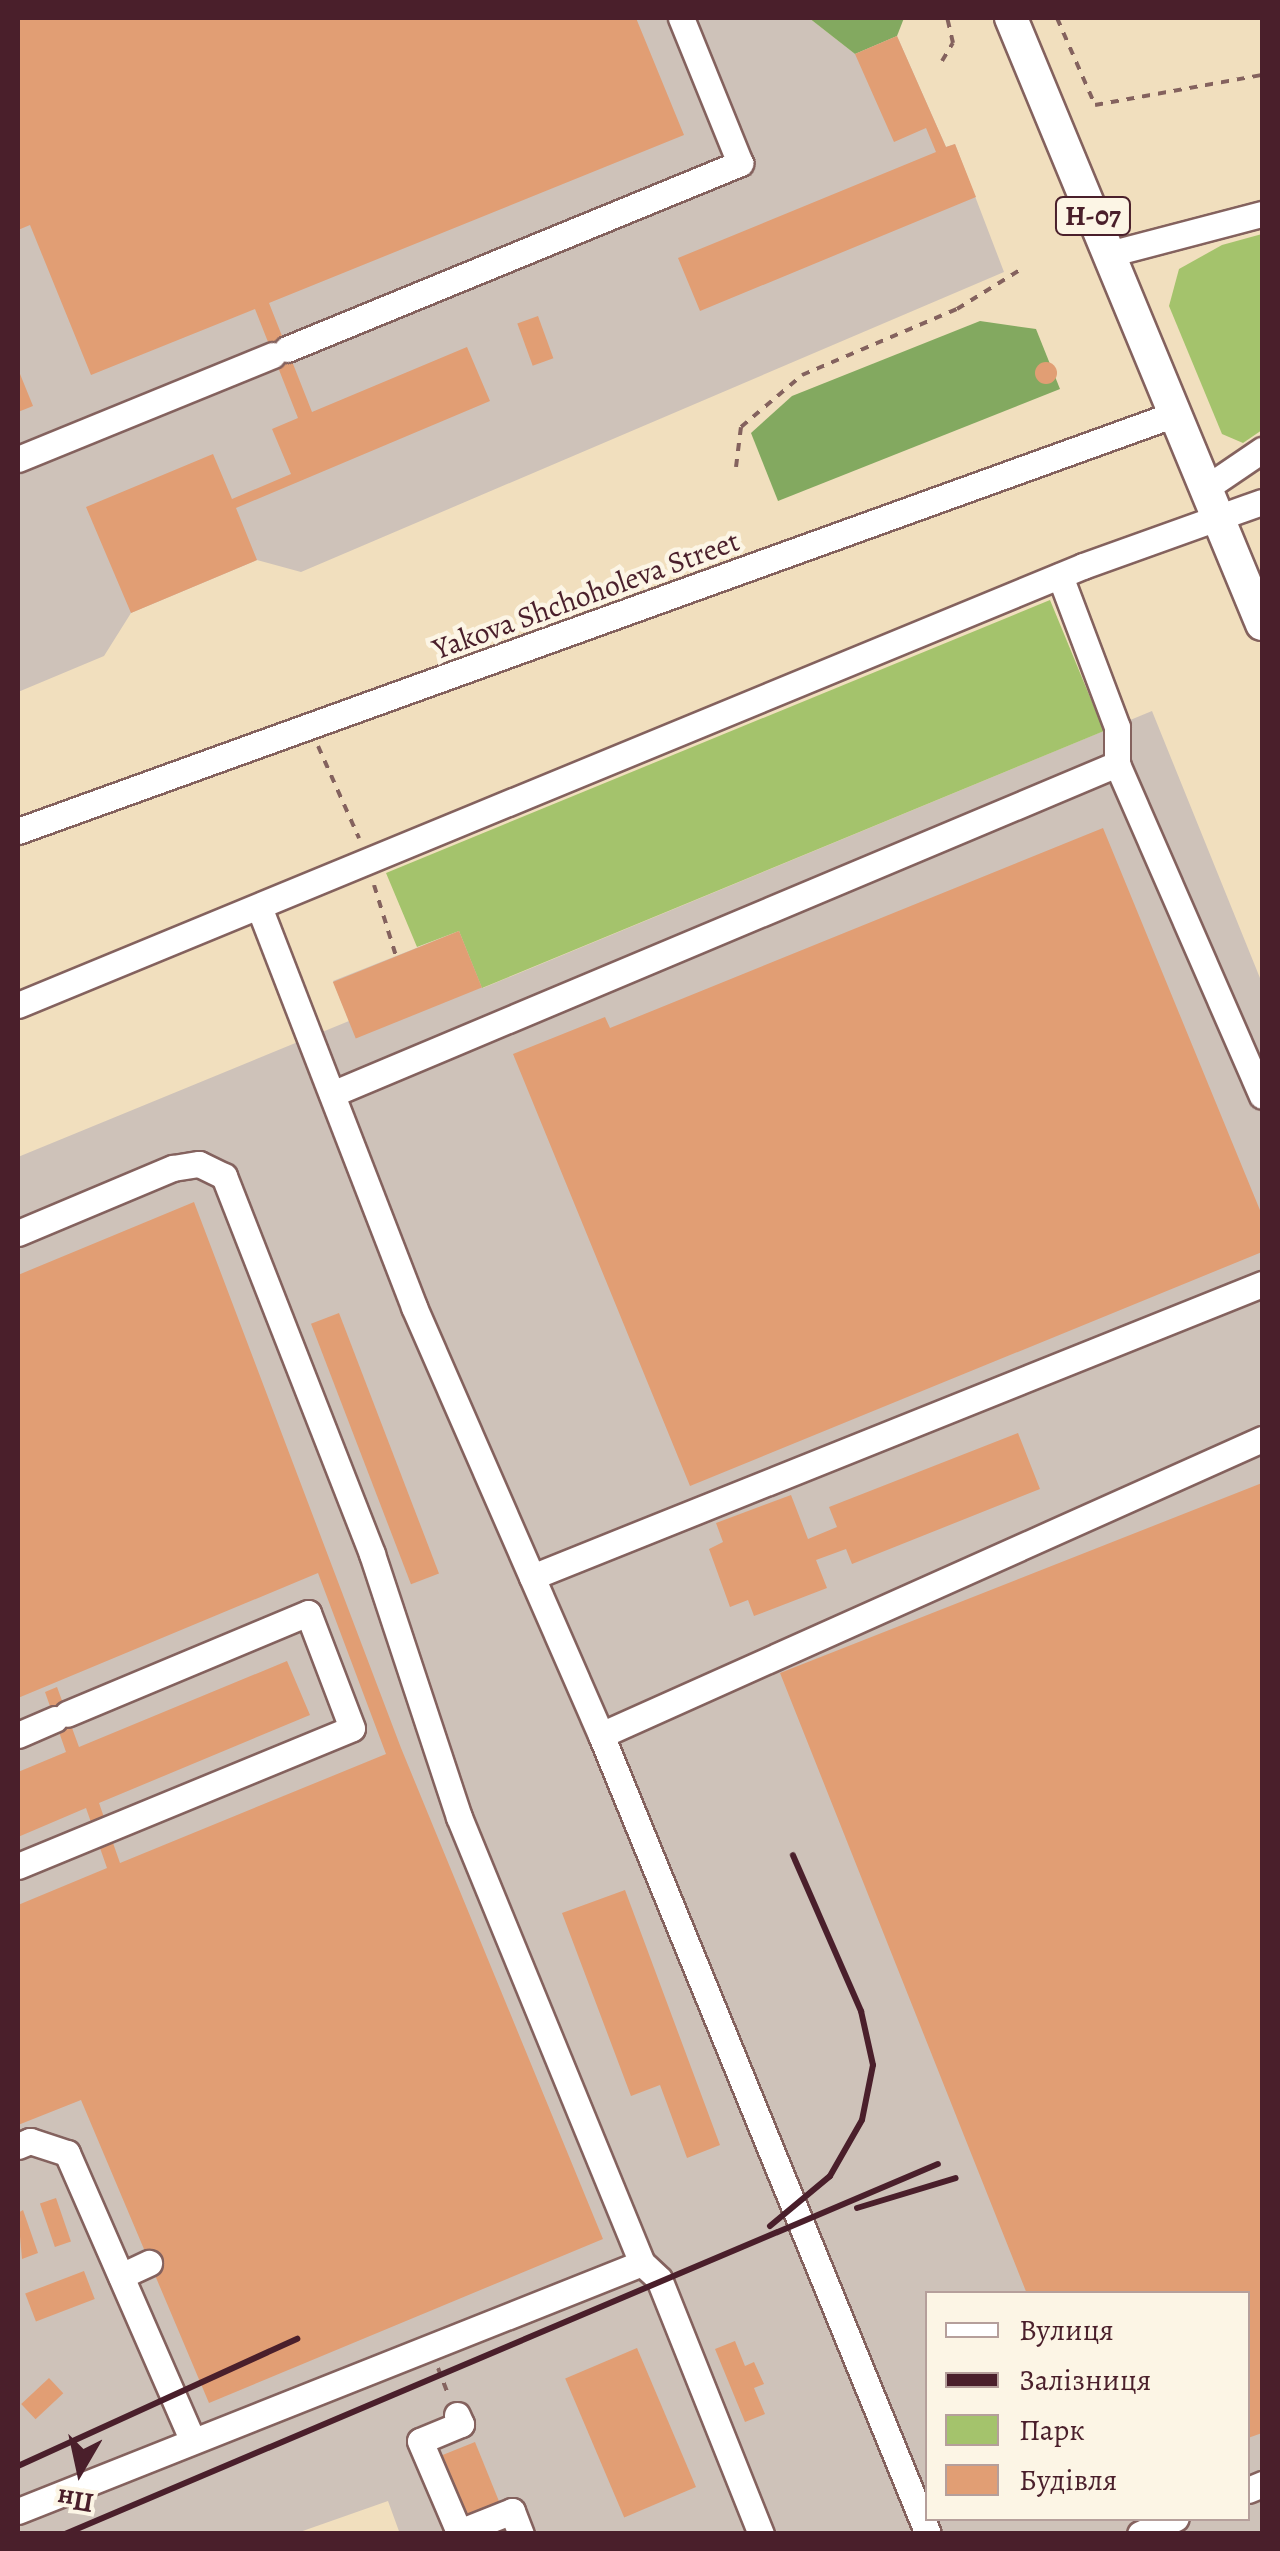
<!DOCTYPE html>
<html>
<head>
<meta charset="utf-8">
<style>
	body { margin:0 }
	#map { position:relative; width:1280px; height:2551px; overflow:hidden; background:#f1dfbe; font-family:Alegreya,serif }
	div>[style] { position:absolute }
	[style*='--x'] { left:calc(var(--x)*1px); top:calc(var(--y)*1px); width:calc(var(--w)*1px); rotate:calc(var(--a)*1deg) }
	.industrial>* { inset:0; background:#cec2b9 }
	.green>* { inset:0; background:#a4c36c }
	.forest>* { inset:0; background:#83a960 }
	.building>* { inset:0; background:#e19e74; transform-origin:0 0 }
	.round { border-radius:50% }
	.path>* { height:4px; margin-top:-2px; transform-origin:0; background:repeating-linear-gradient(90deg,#84625e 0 8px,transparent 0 16px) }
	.roads { filter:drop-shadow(2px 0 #84625e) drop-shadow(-2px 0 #84625e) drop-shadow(0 2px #84625e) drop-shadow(0 -2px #84625e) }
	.minor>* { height:25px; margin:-12.5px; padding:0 12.5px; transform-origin:12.5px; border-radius:12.5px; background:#fff }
	.major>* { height:32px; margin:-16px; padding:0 16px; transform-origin:16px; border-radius:16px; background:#fff }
	.rail>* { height:6px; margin:-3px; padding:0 3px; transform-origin:3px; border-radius:3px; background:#4a1f2b }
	span { translate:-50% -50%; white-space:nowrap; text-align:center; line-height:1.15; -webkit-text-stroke:9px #fcf5e5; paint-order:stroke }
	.shield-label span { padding:2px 8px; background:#fcf5e5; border:2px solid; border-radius:8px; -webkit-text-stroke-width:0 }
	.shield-label { font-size:28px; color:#4a1f2b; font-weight:700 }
	.street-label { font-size:30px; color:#4a1f2b }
	.frame { position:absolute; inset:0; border:20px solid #4a1f2b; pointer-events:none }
	.legend { position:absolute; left:925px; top:2291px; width:325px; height:230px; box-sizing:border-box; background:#fcf5e5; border:2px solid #b59f9b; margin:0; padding:12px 18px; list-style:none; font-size:30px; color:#4a1f2b }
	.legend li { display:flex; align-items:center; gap:20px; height:50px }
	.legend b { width:50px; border:2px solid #b59f9b }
	.north { position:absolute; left:30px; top:2421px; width:100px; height:100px; -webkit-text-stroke:8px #fcf5e5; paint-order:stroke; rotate:189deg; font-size:28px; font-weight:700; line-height:40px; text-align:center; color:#4a1f2b }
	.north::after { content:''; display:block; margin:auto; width:35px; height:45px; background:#4a1f2b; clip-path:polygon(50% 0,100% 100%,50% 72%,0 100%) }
</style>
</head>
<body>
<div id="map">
	<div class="industrial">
		<i style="clip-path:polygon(18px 18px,809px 18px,855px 54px,897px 36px,946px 147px,955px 144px,1004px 272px,301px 572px,257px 560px,131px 613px,104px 656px,18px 692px)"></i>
		<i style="clip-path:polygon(evenodd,1152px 711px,1262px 983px,1262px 2533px,400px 2534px,388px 2501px,297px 2533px,18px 2534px,18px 1157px,349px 1021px,333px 981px,459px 931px,483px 988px,1152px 711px,928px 2294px,1248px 2294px,1248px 2518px,928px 2518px,928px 2294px)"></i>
	</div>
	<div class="green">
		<i style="clip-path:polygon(1262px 234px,1262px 430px,1243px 443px,1222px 434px,1169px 306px,1179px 269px,1222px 245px)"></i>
		<i style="clip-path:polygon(1050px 600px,1104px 731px,482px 988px,459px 931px,417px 947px,386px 873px)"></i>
	</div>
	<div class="forest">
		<i style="clip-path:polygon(809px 18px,904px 18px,897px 36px,855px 54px)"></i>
		<i style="clip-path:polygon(980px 321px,1036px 329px,1060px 389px,778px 501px,751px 433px,792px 396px)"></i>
	</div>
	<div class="building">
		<i style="clip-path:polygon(18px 18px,636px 18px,684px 135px,269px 303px,312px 412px,467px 347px,490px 401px,236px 508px,257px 560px,131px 613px,86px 507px,213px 454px,232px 499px,291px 474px,272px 429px,298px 418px,255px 309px,91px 375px,30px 225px,18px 230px)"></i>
		<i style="clip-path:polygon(897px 36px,946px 147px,955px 144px,976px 197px,700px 311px,678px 258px,936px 152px,926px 128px,894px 142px,855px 54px)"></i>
		<i style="left:538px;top:316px;width:45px;height:22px;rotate:70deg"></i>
		<i class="round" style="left:1035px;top:362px;width:22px;height:22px"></i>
		<i style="clip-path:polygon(18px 369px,33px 406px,18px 412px)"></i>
		<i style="clip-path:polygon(1103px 828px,1262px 1215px,1262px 1252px,690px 1486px,513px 1054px,605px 1017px,610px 1028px)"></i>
		<i style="left:459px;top:931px;width:61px;height:136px;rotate:68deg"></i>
		<i style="clip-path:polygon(194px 1202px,401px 1748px,603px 2239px,209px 2403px,81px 2100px,18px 2125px,18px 1905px,107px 1868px,86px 1808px,18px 1837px,18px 1772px,66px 1752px,45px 1692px,57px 1687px,79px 1747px,287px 1661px,310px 1715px,99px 1803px,120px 1863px,386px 1754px,318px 1573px,18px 1698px,18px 1275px)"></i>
		<i style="left:339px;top:1313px;width:279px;height:30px;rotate:69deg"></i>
		<i style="clip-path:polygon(1018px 1433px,1040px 1489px,852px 1564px,846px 1549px,816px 1560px,827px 1588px,754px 1616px,748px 1600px,730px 1607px,709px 1549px,723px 1542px,716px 1523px,791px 1495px,808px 1539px,837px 1527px,829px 1507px)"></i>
		<i style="clip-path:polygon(1262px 1483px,1262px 2433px,1248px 2438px,1248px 2294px,1027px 2294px,780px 1673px)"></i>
		<i style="clip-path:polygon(625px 1890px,720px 2145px,687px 2158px,660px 2085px,631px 2096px,562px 1913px)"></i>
		<i style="left:56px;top:2198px;width:46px;height:17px;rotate:71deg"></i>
		<i style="clip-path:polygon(23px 2210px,38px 2253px,22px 2259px,18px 2213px)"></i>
		<i style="left:84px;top:2271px;width:30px;height:63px;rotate:69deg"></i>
		<i style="clip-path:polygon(735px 2341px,745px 2366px,754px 2362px,764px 2384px,754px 2388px,765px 2414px,745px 2422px,715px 2349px)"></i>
		<i style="left:637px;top:2348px;width:151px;height:78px;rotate:67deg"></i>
		<i style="left:49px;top:2378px;width:21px;height:38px;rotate:47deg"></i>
		<i style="left:475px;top:2442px;width:67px;height:35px;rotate:68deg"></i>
	</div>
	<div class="path">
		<i style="--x:1057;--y:18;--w:95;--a:66.4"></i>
		<i style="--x:1095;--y:105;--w:170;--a:-10.2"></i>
		<i style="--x:942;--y:61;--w:21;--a:-59"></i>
		<i style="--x:953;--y:43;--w:26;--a:-103"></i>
		<i style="--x:736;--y:467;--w:40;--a:-82.9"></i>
		<i style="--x:741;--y:427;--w:80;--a:-40.4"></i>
		<i style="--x:802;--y:375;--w:168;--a:-23.1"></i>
		<i style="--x:957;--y:309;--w:78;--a:-31.8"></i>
		<i style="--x:318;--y:746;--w:101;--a:66"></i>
		<i style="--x:374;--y:885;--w:74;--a:72.8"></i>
		<i style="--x:438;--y:2368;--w:31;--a:69"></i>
	</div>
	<div class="roads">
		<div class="minor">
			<i style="--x:1109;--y:254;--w:158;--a:-14.7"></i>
			<i style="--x:287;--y:349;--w:490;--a:-22.3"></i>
			<i style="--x:740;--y:163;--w:157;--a:-112.1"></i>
			<i style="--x:18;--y:459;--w:275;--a:-22.2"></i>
			<i style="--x:1206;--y:488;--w:68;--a:-34.2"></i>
			<i style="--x:1060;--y:576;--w:161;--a:69.3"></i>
			<i style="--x:1117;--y:727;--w:37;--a:90"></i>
			<i style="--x:1117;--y:764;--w:362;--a:66.4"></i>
			<i style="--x:18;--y:831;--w:1230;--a:-19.82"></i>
			<i style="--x:259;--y:907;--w:429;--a:68.8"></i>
			<i style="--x:414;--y:1307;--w:467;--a:66.4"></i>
			<i style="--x:601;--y:1735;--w:863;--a:67.74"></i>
			<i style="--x:18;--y:1005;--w:1152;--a:-22.4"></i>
			<i style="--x:1083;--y:566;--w:190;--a:-19.7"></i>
			<i style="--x:332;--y:1094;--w:852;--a:-22.8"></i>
			<i style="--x:18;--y:1233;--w:168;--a:-22.8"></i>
			<i style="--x:173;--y:1168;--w:26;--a:-9"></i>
			<i style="--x:199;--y:1164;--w:28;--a:26"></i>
			<i style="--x:224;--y:1176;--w:406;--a:68.6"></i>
			<i style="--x:372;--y:1554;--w:277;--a:71.7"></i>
			<i style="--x:459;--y:1817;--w:482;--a:67.7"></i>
			<i style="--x:642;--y:2263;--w:23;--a:43"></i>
			<i style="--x:659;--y:2279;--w:275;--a:68.2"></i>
			<i style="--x:532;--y:1577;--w:787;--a:-21.87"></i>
			<i style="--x:18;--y:1735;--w:40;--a:-23.4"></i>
			<i style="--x:601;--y:1735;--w:724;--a:-24.12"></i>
			<i style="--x:18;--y:1866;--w:361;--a:-22.4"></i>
			<i style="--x:352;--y:1728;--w:123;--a:-110.9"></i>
			<i style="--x:308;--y:1613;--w:261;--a:157.3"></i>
			<i style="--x:18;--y:2146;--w:13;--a:-23"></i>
			<i style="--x:30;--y:2141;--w:39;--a:18"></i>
			<i style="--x:67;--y:2153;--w:314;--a:66.4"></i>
			<i style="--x:121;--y:2276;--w:31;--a:-25"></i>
			<i style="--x:457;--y:2415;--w:10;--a:66"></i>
			<i style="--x:461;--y:2424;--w:44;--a:157.5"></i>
			<i style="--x:420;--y:2441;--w:99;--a:66.8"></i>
			<i style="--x:459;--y:2532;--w:57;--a:-21.6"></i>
			<i style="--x:512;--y:2511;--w:25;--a:69"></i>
			<i style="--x:1248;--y:2490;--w:15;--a:-23"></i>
			<i style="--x:18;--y:2511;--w:671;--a:-21.67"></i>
			<i style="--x:1140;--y:2534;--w:39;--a:-24"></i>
		</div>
		<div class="major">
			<i style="--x:1011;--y:18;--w:656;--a:67.5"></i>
		</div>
	</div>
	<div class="rail">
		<i style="--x:857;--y:2208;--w:103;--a:-16.9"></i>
		<i style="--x:770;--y:2226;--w:78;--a:-39.8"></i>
		<i style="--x:830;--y:2176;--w:64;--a:-60.3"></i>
		<i style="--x:862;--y:2120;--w:56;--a:-78.7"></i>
		<i style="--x:873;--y:2065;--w:55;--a:-102.5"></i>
		<i style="--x:861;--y:2011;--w:170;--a:-113.6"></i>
		<i style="--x:18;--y:2466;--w:307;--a:-24.5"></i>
		<i style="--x:65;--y:2534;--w:948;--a:-22.97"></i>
	</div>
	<div class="shield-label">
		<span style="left:1093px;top:216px">Н-07</span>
	</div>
	<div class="street-label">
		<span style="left:586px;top:595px;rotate:-20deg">Yakova Shchoholeva Street</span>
	</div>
	<div class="frame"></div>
	<ul class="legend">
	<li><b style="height:12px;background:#fff"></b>Вулиця</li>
	<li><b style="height:12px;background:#4a1f2b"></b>Залізниця</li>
	<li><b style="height:28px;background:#a4c36c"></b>Парк</li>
	<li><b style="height:28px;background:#e19e74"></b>Будівля</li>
	</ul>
	<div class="north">Пн</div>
</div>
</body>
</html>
